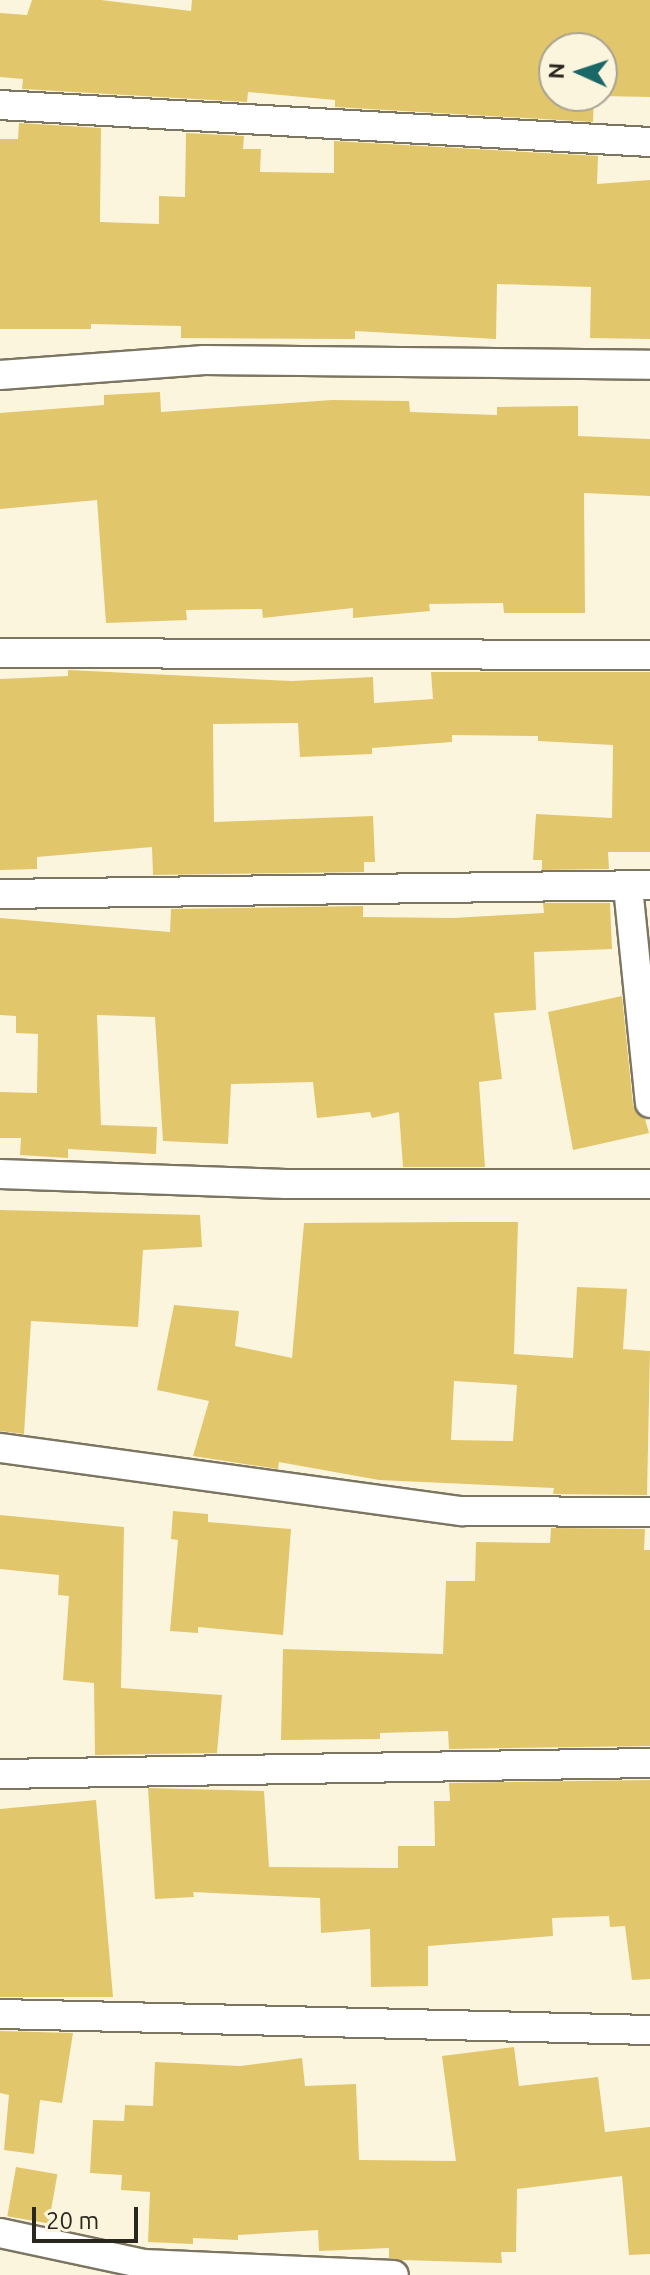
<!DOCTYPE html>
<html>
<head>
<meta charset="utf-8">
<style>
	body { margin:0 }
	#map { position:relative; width:650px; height:2275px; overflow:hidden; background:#fcf5de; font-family:Ubuntu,sans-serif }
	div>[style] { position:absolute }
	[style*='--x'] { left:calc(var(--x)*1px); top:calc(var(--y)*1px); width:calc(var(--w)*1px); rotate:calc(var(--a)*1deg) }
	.building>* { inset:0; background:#e2c66c; transform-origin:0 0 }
	.roads { filter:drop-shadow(2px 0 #7b7561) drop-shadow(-2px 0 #7b7561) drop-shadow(0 2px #7b7561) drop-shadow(0 -2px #7b7561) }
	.minor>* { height:28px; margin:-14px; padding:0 14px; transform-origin:14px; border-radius:14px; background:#fff }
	span { translate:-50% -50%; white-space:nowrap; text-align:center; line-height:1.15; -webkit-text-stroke:8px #fcf5de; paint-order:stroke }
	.north { position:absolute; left:538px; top:32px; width:80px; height:80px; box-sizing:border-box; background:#fcf5de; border:2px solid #a8a391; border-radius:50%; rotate:273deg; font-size:22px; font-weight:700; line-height:32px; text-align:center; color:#29271e }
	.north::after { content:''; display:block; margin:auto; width:28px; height:36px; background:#1a6767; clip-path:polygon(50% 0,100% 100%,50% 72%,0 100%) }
	.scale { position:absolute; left:32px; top:2207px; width:106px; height:36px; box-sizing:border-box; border:4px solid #29271e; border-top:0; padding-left:10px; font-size:24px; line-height:28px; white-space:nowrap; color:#29271e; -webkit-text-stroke:6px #fcf5de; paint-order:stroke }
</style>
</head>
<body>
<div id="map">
	<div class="building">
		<i style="clip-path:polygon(32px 0,101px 0,191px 11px,192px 0,650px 0,650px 97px,602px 96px,602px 48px,554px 48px,554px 96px,594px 96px,593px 122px,335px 107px,335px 100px,248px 92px,247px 102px,22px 89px,23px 79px,0 77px,0 13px,27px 15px)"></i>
		<i style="clip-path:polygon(19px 123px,101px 128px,100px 222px,159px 224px,159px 196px,185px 197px,186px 133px,244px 136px,243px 149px,261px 149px,260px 172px,334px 173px,334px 141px,598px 156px,597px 184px,650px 180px,650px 339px,590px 338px,591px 287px,497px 284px,496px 339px,355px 331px,355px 339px,181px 338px,181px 326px,91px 324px,91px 329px,0 329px,0 139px,18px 139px)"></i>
		<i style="clip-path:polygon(160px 392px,161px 412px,332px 400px,409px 401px,410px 412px,497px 415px,497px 407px,578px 406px,578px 436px,650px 439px,650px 496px,584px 493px,585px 613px,504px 613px,503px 603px,429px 604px,430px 611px,353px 618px,353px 608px,263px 618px,262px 609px,186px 610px,187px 620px,106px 623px,97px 500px,0 509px,0 413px,104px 405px,104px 395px)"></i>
		<i style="clip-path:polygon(68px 670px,292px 681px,373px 677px,374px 703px,433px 699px,431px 672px,650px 672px,650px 852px,608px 852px,609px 869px,542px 870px,542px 860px,533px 860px,536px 814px,612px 818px,613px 745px,538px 741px,538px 736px,452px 735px,452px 742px,372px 748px,372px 754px,300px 757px,298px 723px,213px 724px,214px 822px,373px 816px,375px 862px,364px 862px,364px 872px,153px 875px,152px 847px,37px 857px,37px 869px,0 870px,0 679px,68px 676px)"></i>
		<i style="clip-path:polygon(543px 903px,610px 903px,612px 949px,534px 952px,536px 1010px,494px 1013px,502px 1079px,479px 1082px,485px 1167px,403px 1167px,399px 1112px,372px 1118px,370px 1112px,317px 1118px,313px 1082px,231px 1084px,228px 1144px,163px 1141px,155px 1017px,97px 1015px,101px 1125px,157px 1127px,156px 1154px,68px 1149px,68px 1158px,20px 1155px,21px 1138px,0 1138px,0 1092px,37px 1093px,38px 1034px,16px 1033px,16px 1016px,0 1015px,0 918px,170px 932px,171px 909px,363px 906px,363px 917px,453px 918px,544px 913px)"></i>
		<i style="clip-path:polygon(622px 996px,633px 1105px,645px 1119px,649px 1133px,573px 1150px,548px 1012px)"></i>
		<i style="clip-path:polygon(0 1210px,200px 1215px,202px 1247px,143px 1250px,138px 1327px,31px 1321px,24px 1434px,0 1431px)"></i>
		<i style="clip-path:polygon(evenodd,464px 1222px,518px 1222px,514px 1354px,573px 1358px,577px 1287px,627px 1289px,623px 1349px,650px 1351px,647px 1495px,553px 1494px,554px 1488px,379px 1480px,279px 1462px,278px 1469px,193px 1456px,209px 1401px,157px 1390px,174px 1305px,239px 1311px,235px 1346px,292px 1358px,304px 1223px,464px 1222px,454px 1381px,517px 1385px,513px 1441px,451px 1440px,454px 1381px)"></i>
		<i style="clip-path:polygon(173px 1511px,208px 1514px,208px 1522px,291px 1529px,283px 1635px,198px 1627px,198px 1633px,170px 1631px,178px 1540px,171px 1539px)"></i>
		<i style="clip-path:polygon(0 1515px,124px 1527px,121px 1688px,222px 1695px,217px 1753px,95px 1755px,94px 1683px,63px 1680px,69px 1596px,58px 1595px,59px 1575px,0 1569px)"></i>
		<i style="clip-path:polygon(551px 1528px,645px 1529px,644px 1550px,650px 1550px,650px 1746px,449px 1749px,448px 1731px,380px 1733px,380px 1739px,281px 1740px,283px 1649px,443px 1654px,446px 1581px,475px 1581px,476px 1542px,550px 1543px)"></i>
		<i style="clip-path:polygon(650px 1780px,650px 1979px,632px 1980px,625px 1926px,610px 1927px,609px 1916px,552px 1918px,553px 1936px,428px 1946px,428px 1986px,371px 1987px,370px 1929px,321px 1933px,320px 1898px,193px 1892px,194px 1897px,155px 1899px,148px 1788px,264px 1791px,269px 1867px,398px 1868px,398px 1846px,435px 1846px,434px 1801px,450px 1801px,449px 1783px)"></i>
		<i style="clip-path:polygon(96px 1800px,113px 1997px,0 1997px,0 1809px)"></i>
		<i style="clip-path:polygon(0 2031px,73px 2033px,62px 2103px,40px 2100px,34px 2154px,4px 2150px,9px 2095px,0 2093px)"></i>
		<i style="clip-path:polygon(514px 2047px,519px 2086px,598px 2077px,605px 2132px,650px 2127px,650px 2254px,629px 2255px,622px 2176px,517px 2189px,516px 2252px,501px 2252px,502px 2263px,401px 2260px,389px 2258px,389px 2248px,319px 2251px,318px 2230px,238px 2235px,238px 2240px,193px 2238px,193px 2244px,148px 2242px,150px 2192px,121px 2190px,122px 2175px,90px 2173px,93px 2120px,124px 2121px,125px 2105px,153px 2106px,155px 2062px,240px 2066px,302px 2058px,305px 2086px,356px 2084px,359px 2160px,456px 2161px,442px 2056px)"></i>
		<i style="left:16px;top:2167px;width:42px;height:50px;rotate:10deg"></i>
	</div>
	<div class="roads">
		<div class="minor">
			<i style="--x:0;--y:105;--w:651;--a:3.26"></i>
			<i style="--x:0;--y:375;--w:205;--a:-4.2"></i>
			<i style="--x:204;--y:360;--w:446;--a:0.6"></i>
			<i style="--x:0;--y:653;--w:650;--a:0.18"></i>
			<i style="--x:628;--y:887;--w:217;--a:84.2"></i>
			<i style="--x:0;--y:894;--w:650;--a:-0.79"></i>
			<i style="--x:0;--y:1174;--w:286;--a:2"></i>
			<i style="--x:286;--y:1184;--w:364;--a:0"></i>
			<i style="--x:0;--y:1448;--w:466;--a:7.8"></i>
			<i style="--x:462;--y:1511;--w:188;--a:0.3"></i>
			<i style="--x:0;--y:1774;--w:650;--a:-0.97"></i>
			<i style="--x:0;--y:2014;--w:650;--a:1.41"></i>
			<i style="--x:0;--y:2233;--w:147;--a:12.1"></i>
			<i style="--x:144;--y:2264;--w:250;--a:2.5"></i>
		</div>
	</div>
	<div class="north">N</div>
	<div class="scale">20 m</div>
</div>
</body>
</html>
